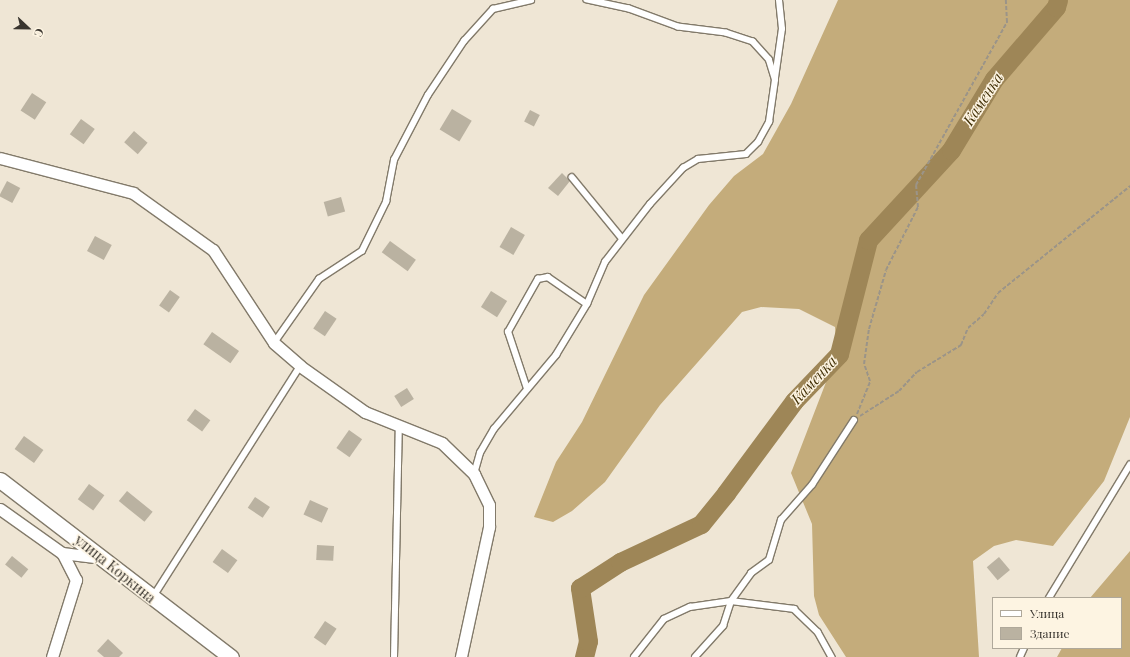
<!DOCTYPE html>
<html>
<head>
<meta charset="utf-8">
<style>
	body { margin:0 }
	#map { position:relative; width:1130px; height:657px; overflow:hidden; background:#efe6d5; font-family:"Playfair Display",serif }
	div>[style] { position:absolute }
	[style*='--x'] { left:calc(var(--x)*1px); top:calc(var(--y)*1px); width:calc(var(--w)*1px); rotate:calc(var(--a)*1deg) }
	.forest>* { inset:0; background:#c4ac7b }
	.river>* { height:19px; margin:-9.5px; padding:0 9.5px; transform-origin:9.5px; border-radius:9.5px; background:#9e8657 }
	.building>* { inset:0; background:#bab2a1; transform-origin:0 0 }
	.path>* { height:2px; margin-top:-1px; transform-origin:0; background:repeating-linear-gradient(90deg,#9b9488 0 4px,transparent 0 6px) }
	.roads { filter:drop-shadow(1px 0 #827a6a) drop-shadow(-1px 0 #827a6a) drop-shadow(0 1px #827a6a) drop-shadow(0 -1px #827a6a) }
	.lane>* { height:5.5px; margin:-2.75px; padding:0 2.75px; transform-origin:2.75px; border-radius:2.75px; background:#fff }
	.street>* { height:11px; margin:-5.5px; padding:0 5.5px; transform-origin:5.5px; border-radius:5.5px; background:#fff }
	.secondary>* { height:15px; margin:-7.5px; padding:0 7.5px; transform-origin:7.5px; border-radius:7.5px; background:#fff }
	span { translate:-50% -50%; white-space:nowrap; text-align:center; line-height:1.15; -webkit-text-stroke:3px #fdf4e2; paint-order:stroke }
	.street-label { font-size:14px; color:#39352f }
	.water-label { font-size:15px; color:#423006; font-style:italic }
	.legend { position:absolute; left:992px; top:597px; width:130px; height:52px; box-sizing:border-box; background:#fdf4e2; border:1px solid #afa89a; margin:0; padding:5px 7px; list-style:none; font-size:12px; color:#39352f }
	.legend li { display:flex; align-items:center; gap:8px; height:20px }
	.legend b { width:20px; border:1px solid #afa89a }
	.north { position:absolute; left:8px; top:8px; width:40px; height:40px; -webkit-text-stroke:3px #fdf4e2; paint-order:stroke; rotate:112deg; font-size:11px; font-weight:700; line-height:16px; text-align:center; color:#39352f }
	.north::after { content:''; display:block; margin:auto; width:14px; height:18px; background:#39352f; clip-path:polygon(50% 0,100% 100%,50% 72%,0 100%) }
</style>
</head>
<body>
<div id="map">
	<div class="forest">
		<i style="clip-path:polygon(838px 0,1130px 0,1130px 417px,1104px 481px,1053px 546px,1016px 540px,994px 546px,973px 561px,979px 657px,846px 657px,819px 615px,814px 596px,812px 524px,791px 473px,833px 364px,836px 343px,835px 327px,799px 309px,761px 307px,742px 312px,660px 405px,605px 482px,572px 511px,553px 522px,534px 517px,556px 462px,582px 422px,644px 295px,709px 205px,734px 176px,763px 154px,791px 104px)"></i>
		<i style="clip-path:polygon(1130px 551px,1130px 657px,1057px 657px,1062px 648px,1121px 648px,1121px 598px,1090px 598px)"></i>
	</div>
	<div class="river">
		<i style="--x:584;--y:657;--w:16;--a:-76"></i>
		<i style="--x:588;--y:641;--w:54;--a:-98.6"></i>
		<i style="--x:580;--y:588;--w:48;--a:-33"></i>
		<i style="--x:620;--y:562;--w:89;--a:-25.1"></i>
		<i style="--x:701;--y:524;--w:40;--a:-51"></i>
		<i style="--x:726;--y:493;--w:114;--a:-53.5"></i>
		<i style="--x:794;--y:401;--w:65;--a:-46.2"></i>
		<i style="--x:839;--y:354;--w:118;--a:-75.7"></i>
		<i style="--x:868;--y:240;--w:122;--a:-47.3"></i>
		<i style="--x:951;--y:150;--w:83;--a:-58.8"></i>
		<i style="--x:994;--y:79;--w:95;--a:-49.3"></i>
		<i style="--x:1056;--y:7;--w:7;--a:-74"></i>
	</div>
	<div class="building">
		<i style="left:32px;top:93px;width:17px;height:21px;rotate:33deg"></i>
		<i style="left:452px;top:109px;width:23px;height:24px;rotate:31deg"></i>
		<i style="left:530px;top:110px;width:11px;height:13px;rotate:27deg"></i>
		<i style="left:81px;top:119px;width:17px;height:19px;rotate:36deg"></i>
		<i style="left:134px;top:131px;width:18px;height:15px;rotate:41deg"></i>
		<i style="clip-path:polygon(562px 173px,570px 181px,558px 196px,548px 188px)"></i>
		<i style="left:7px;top:181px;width:15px;height:17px;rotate:28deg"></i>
		<i style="left:341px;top:197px;width:15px;height:18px;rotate:74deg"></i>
		<i style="left:511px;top:227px;width:16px;height:23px;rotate:30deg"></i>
		<i style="left:95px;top:236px;width:19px;height:17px;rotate:28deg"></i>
		<i style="left:390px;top:241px;width:32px;height:14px;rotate:36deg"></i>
		<i style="left:170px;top:290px;width:12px;height:19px;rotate:35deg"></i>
		<i style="left:491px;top:291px;width:19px;height:19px;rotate:32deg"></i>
		<i style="left:325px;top:311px;width:14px;height:21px;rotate:34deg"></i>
		<i style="left:212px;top:332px;width:33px;height:15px;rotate:35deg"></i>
		<i style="left:407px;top:388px;width:13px;height:15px;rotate:58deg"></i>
		<i style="left:195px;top:409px;width:19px;height:14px;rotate:36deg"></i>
		<i style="left:349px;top:430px;width:16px;height:22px;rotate:35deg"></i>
		<i style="left:24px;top:436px;width:24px;height:16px;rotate:36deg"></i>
		<i style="left:89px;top:484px;width:19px;height:19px;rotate:36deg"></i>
		<i style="left:127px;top:491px;width:33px;height:13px;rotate:39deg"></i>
		<i style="left:255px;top:497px;width:18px;height:13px;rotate:34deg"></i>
		<i style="left:310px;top:500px;width:20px;height:16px;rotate:24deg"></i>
		<i style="left:317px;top:545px;width:17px;height:15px;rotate:3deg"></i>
		<i style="left:222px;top:549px;width:19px;height:16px;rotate:36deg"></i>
		<i style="left:12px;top:556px;width:21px;height:11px;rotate:39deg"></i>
		<i style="left:999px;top:557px;width:17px;height:16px;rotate:50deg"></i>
		<i style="left:325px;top:621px;width:14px;height:20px;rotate:34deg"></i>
		<i style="clip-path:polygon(108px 639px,123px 653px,119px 657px,104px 657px,97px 651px)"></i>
	</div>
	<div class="path">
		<i style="--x:857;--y:414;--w:35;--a:-68"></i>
		<i style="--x:870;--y:381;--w:18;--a:-109"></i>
		<i style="--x:864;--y:364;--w:35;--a:-82"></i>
		<i style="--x:869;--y:329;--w:61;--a:-73.9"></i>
		<i style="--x:886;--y:270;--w:71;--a:-63.1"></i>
		<i style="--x:918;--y:207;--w:22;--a:-95"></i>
		<i style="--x:916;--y:185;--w:187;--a:-60.8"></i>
		<i style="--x:1007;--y:22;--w:22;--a:-93"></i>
		<i style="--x:860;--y:416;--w:46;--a:-32.7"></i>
		<i style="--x:899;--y:391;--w:26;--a:-47"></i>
		<i style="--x:917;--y:372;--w:52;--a:-31.5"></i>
		<i style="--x:961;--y:345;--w:18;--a:-68"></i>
		<i style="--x:968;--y:328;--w:21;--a:-41"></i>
		<i style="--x:984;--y:314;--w:25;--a:-56"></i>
		<i style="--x:998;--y:293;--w:170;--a:-39"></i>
	</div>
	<div class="roads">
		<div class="lane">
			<i style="--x:775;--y:78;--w:49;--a:-81.9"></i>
			<i style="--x:782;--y:29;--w:29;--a:-96"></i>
			<i style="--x:572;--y:177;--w:79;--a:50.7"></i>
			<i style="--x:274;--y:343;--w:78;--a:-54.9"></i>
			<i style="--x:319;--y:279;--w:51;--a:-33.1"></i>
			<i style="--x:362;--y:251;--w:55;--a:-63.9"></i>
			<i style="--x:386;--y:202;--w:43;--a:-79.2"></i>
			<i style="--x:394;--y:160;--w:73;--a:-62.4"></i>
			<i style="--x:428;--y:95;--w:65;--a:-56.3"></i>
			<i style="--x:464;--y:41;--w:43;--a:-47.8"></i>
			<i style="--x:493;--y:9;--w:39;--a:-13"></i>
			<i style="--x:527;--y:389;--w:60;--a:-108.4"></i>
			<i style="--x:508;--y:332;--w:61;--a:-60.5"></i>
			<i style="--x:538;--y:279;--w:10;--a:-11"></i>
			<i style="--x:548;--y:277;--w:47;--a:34.7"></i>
			<i style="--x:474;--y:474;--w:22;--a:-74"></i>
			<i style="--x:480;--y:453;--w:28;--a:-60"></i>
			<i style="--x:494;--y:429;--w:97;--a:-50"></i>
			<i style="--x:556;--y:355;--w:60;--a:-58.7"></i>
			<i style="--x:587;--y:304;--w:46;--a:-66.8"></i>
			<i style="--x:605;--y:262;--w:73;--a:-52.2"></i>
			<i style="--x:650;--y:204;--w:49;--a:-47.5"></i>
			<i style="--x:683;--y:168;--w:17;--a:-31"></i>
			<i style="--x:698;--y:159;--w:48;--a:-5.9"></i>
			<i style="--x:746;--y:154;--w:17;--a:-45"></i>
			<i style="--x:758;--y:142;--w:23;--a:-61"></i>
			<i style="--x:769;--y:122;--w:42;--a:-81.9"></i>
			<i style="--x:775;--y:80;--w:21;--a:-107"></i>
			<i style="--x:769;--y:60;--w:24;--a:-132"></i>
			<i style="--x:753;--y:42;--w:28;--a:-162"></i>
			<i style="--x:726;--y:33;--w:48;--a:-172.9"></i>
			<i style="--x:678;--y:27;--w:52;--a:-159.8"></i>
			<i style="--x:629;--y:9;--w:43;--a:-167.9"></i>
			<i style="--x:153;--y:597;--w:274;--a:-57.5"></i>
			<i style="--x:1049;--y:598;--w:156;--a:-58.7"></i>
			<i style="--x:394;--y:657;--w:231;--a:-88.8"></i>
			<i style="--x:634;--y:657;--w:48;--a:-51.7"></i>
			<i style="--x:664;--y:619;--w:29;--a:-25"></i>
			<i style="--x:690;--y:607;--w:41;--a:-8.3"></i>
			<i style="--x:731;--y:601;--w:34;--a:-54"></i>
			<i style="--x:751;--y:573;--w:22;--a:-36"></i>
			<i style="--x:769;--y:560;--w:42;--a:-73.3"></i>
			<i style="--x:781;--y:520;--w:47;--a:-48.5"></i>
			<i style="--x:812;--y:485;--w:77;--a:-57.1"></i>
			<i style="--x:695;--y:657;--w:42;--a:-47.9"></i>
			<i style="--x:723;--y:626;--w:26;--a:-72"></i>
			<i style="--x:731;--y:601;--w:64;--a:7.2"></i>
			<i style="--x:794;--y:609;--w:33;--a:44"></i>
			<i style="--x:818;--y:632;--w:29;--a:61"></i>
			<i style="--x:1020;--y:657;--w:10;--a:-66"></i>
		</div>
		<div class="street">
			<i style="--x:0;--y:158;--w:138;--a:14.7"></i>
			<i style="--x:133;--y:193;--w:98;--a:35.5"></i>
			<i style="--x:213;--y:250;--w:111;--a:56.7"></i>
			<i style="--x:274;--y:343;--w:35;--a:41"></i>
			<i style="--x:300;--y:366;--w:80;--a:35.3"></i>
			<i style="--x:365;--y:412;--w:83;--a:21.9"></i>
			<i style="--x:442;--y:443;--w:45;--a:44.1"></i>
			<i style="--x:474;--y:474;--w:34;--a:64"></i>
			<i style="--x:489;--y:505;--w:22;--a:90"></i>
			<i style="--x:489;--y:527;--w:133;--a:102.2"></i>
			<i style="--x:0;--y:509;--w:76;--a:35.4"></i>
			<i style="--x:62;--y:553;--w:39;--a:7"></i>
			<i style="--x:52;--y:657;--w:81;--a:-72.7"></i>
			<i style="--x:76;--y:580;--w:30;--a:-117"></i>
		</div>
		<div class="secondary">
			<i style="--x:0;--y:480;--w:291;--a:37.5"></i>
		</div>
	</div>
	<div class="street-label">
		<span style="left:115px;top:569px;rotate:39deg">улица Коркина</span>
	</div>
	<div class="water-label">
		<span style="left:983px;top:99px;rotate:-57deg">Каменка</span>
		<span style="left:814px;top:380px;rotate:-47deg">Каменка</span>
	</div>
	<ul class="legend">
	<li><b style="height:5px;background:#fff"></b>Улица</li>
	<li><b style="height:11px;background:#bab2a1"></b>Здание</li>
	</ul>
	<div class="north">С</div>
</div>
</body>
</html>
